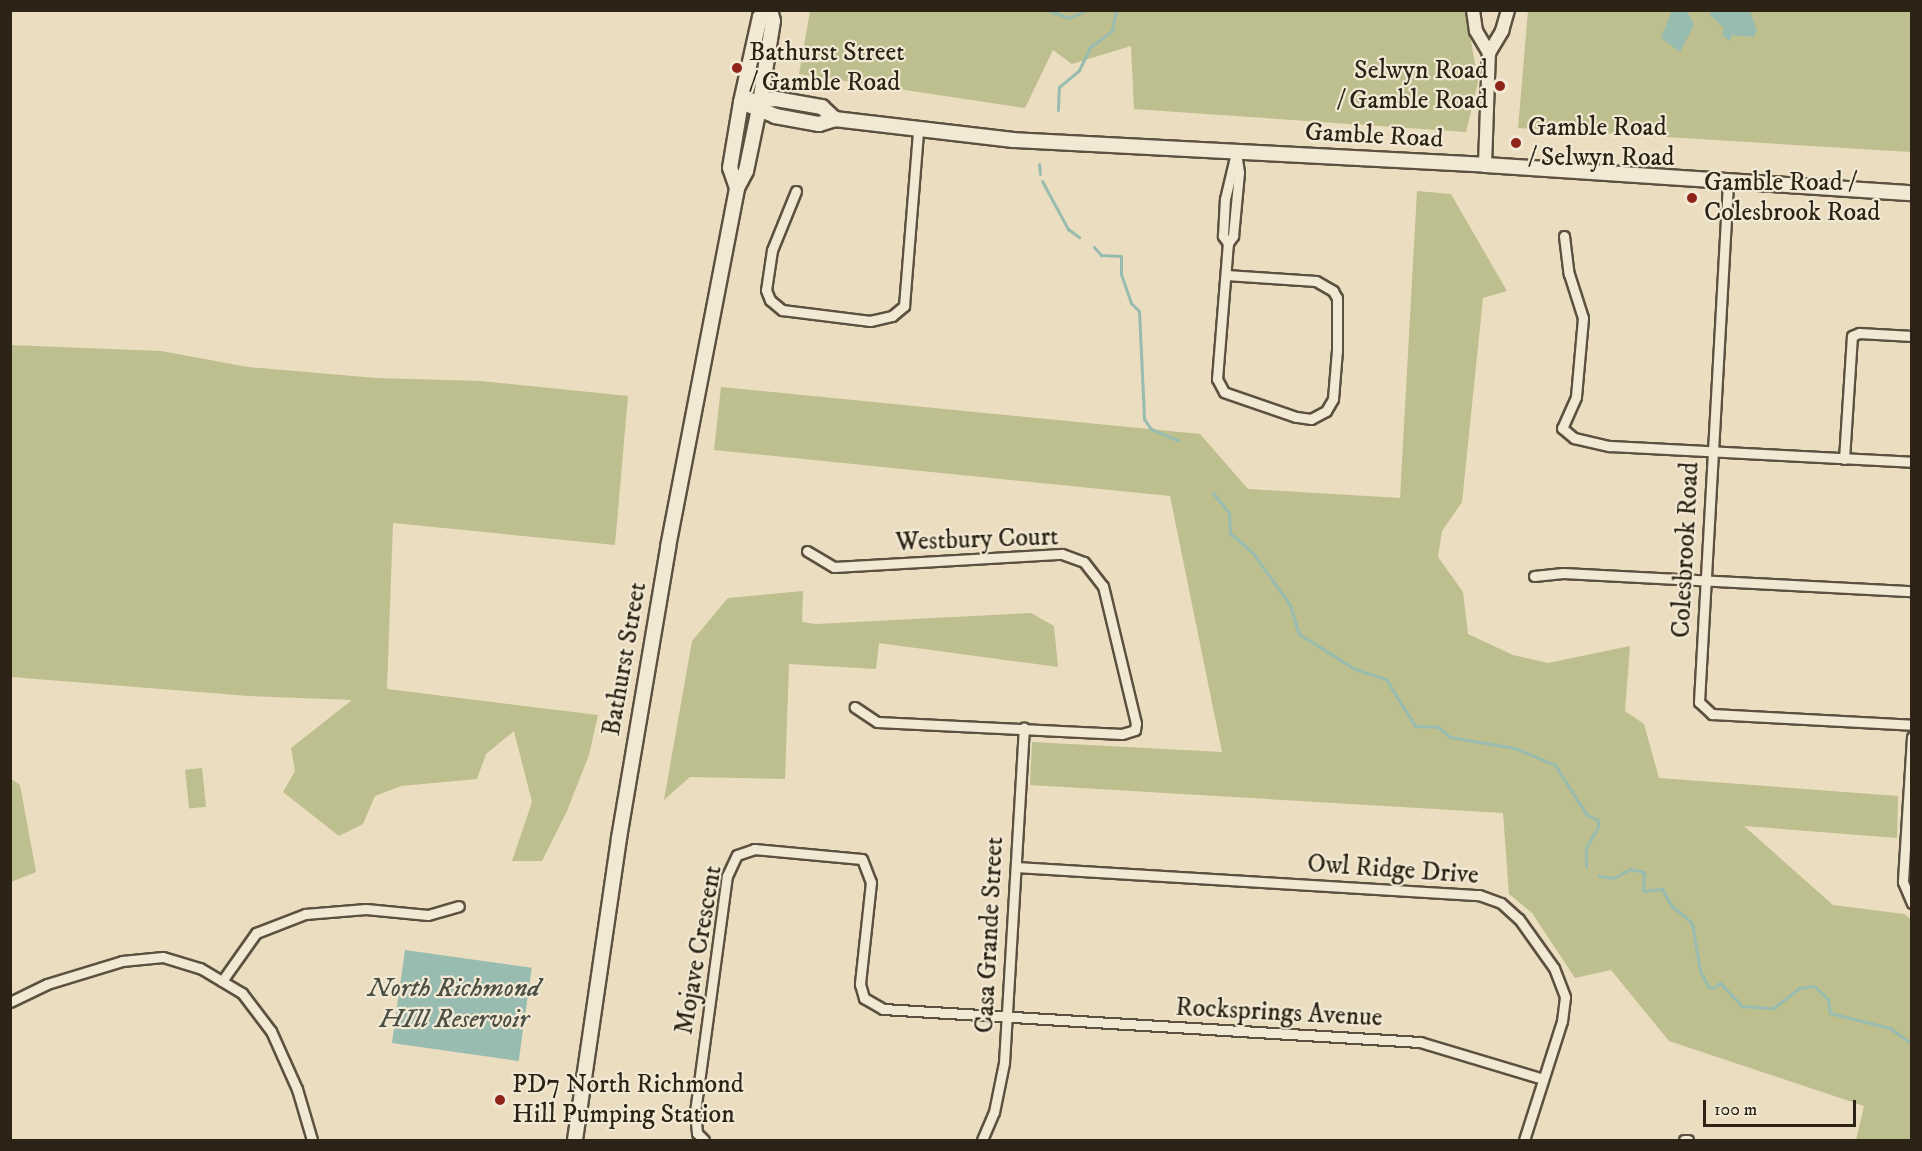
<!DOCTYPE html>
<html>
<head>
<meta charset="utf-8">
<style>
	body { margin:0 }
	#map { position:relative; width:1922px; height:1151px; overflow:hidden; background:#ebddbf; font-family:"IM FELL DW Pica",serif }
	div>[style] { position:absolute }
	[style*='--x'] { left:calc(var(--x)*1px); top:calc(var(--y)*1px); width:calc(var(--w)*1px); rotate:calc(var(--a)*1deg) }
	.green>* { inset:0; background:#bdbf8e; transform-origin:0 0 }
	.water>* { inset:0; background:#98bcb0; transform-origin:0 0 }
	.stream>* { height:3px; margin:-1.5px; padding:0 1.5px; transform-origin:1.5px; border-radius:1.5px; background:#98bcb0 }
	.roads { filter:drop-shadow(2px 0 #5c5140) drop-shadow(-2px 0 #5c5140) drop-shadow(0 2px #5c5140) drop-shadow(0 -2px #5c5140) }
	.minor>* { height:9px; margin:-4.5px; padding:0 4.5px; transform-origin:4.5px; border-radius:4.5px; background:#f2e9d5 }
	.tertiary>* { height:12px; margin:-6px; padding:0 6px; transform-origin:6px; border-radius:6px; background:#f2e9d5 }
	.secondary>* { height:14px; margin:-7px; padding:0 7px; transform-origin:7px; border-radius:7px; background:#f2e9d5 }
	.dots>* { width:16px; height:16px; translate:-50% -50%; box-sizing:border-box; border:3px solid #f2e9d5; border-radius:50% }
	span { translate:-50% -50%; white-space:nowrap; text-align:center; line-height:1.15; -webkit-text-stroke:4.5px #f2e9d5; paint-order:stroke }
	.poi-label { font-size:26px; color:#2c2215 }
	.left { translate:0 -50%; text-align:left }
	.right { translate:-100% -50%; text-align:right }
	.street-label { font-size:26px; color:#2c2215 }
	.water-label { font-size:27px; color:#4c5044; font-style:italic }
	.frame { position:absolute; inset:0; border:12px solid #2c2215; pointer-events:none }
	.scale { position:absolute; left:1703px; top:1100px; width:153px; height:27px; box-sizing:border-box; border:3px solid #2c2215; border-top:0; padding-left:8px; font-size:18px; line-height:21px; white-space:nowrap; color:#2c2215; -webkit-text-stroke:4px #f2e9d5; paint-order:stroke }
</style>
</head>
<body>
<div id="map">
	<div class="green">
		<i style="clip-path:polygon(1466px 11px,1478px 82px,1466px 132px,1134px 109px,1131px 46px,1072px 64px,1053px 50px,1025px 108px,799px 74px,810px 11px)"></i>
		<i style="clip-path:polygon(1528px 11px,1911px 11px,1911px 152px,1518px 128px)"></i>
		<i style="clip-path:polygon(1417px 191px,1451px 194px,1507px 291px,1483px 298px,1462px 502px,1442px 531px,1438px 557px,1463px 592px,1468px 634px,1513px 655px,1548px 663px,1630px 646px,1625px 711px,1644px 724px,1659px 778px,1898px 796px,1897px 838px,1744px 826px,1833px 905px,1904px 914px,1911px 919px,1911px 1140px,1856px 1140px,1864px 1106px,1669px 1041px,1611px 970px,1575px 978px,1532px 913px,1509px 894px,1503px 813px,1030px 785px,1032px 742px,1222px 752px,1170px 496px,714px 450px,721px 387px,1200px 434px,1248px 489px,1400px 498px)"></i>
		<i style="clip-path:polygon(10px 345px,161px 351px,248px 367px,376px 378px,481px 381px,628px 396px,615px 545px,393px 523px,387px 689px,598px 715px,589px 755px,567px 811px,542px 861px,512px 861px,532px 802px,514px 731px,486px 754px,477px 779px,401px 786px,375px 796px,363px 824px,339px 836px,283px 792px,295px 771px,291px 748px,352px 700px,249px 696px,11px 677px)"></i>
		<i style="clip-path:polygon(803px 591px,802px 622px,816px 624px,1031px 613px,1054px 626px,1058px 667px,879px 643px,876px 669px,789px 664px,785px 779px,690px 777px,664px 800px,692px 641px,728px 598px)"></i>
		<i style="left:202px;top:768px;width:39px;height:17px;rotate:84deg"></i>
		<i style="clip-path:polygon(10px 778px,20px 785px,36px 872px,11px 882px)"></i>
	</div>
	<div class="water">
		<i style="clip-path:polygon(1672px 11px,1687px 11px,1694px 25px,1680px 52px,1661px 38px)"></i>
		<i style="clip-path:polygon(1711px 11px,1750px 11px,1757px 30px,1754px 37px,1732px 35px,1730px 41px,1722px 35px,1724px 28px,1710px 15px)"></i>
		<i style="left:405px;top:950px;width:128px;height:94px;rotate:8deg"></i>
	</div>
	<div class="stream">
		<i style="--x:1048;--y:10;--w:22;--a:21"></i>
		<i style="--x:1069;--y:18;--w:19;--a:-25"></i>
		<i style="--x:1058;--y:110;--w:23;--a:-88"></i>
		<i style="--x:1059;--y:87;--w:26;--a:-40"></i>
		<i style="--x:1079;--y:70;--w:25;--a:-64"></i>
		<i style="--x:1090;--y:47;--w:27;--a:-36"></i>
		<i style="--x:1112;--y:31;--w:21;--a:-79"></i>
		<i style="--x:1039;--y:164;--w:10;--a:84"></i>
		<i style="--x:1042;--y:181;--w:55;--a:61.6"></i>
		<i style="--x:1068;--y:229;--w:14;--a:36"></i>
		<i style="--x:1094;--y:247;--w:11;--a:49"></i>
		<i style="--x:1101;--y:255;--w:20;--a:3"></i>
		<i style="--x:1121;--y:256;--w:18;--a:90"></i>
		<i style="--x:1121;--y:274;--w:31;--a:71"></i>
		<i style="--x:1131;--y:303;--w:11;--a:45"></i>
		<i style="--x:1139;--y:311;--w:108;--a:87.3"></i>
		<i style="--x:1144;--y:419;--w:12;--a:55"></i>
		<i style="--x:1151;--y:429;--w:30;--a:23"></i>
		<i style="--x:1213;--y:493;--w:26;--a:51"></i>
		<i style="--x:1229;--y:513;--w:20;--a:87"></i>
		<i style="--x:1230;--y:533;--w:30;--a:41"></i>
		<i style="--x:1253;--y:553;--w:64;--a:54.6"></i>
		<i style="--x:1290;--y:605;--w:30;--a:73"></i>
		<i style="--x:1299;--y:634;--w:66;--a:32"></i>
		<i style="--x:1355;--y:669;--w:33;--a:18"></i>
		<i style="--x:1386;--y:679;--w:55;--a:58.3"></i>
		<i style="--x:1415;--y:726;--w:23;--a:2"></i>
		<i style="--x:1438;--y:727;--w:16;--a:40"></i>
		<i style="--x:1450;--y:737;--w:66;--a:9.6"></i>
		<i style="--x:1515;--y:748;--w:43;--a:23"></i>
		<i style="--x:1555;--y:765;--w:59;--a:57.4"></i>
		<i style="--x:1587;--y:815;--w:12;--a:24"></i>
		<i style="--x:1598;--y:820;--w:7;--a:90"></i>
		<i style="--x:1598;--y:827;--w:24;--a:120"></i>
		<i style="--x:1586;--y:848;--w:18;--a:90"></i>
		<i style="--x:1599;--y:876;--w:15;--a:8"></i>
		<i style="--x:1614;--y:878;--w:18;--a:-29"></i>
		<i style="--x:1630;--y:869;--w:14;--a:12"></i>
		<i style="--x:1644;--y:872;--w:19;--a:93"></i>
		<i style="--x:1643;--y:891;--w:19;--a:-6"></i>
		<i style="--x:1662;--y:889;--w:18;--a:61"></i>
		<i style="--x:1671;--y:905;--w:28;--a:41"></i>
		<i style="--x:1692;--y:923;--w:49;--a:80.5"></i>
		<i style="--x:1700;--y:971;--w:17;--a:62"></i>
		<i style="--x:1708;--y:986;--w:5;--a:22"></i>
		<i style="--x:1713;--y:988;--w:9;--a:-36"></i>
		<i style="--x:1720;--y:983;--w:32;--a:46"></i>
		<i style="--x:1742;--y:1006;--w:31;--a:4"></i>
		<i style="--x:1773;--y:1008;--w:34;--a:-37"></i>
		<i style="--x:1800;--y:988;--w:14;--a:-8"></i>
		<i style="--x:1814;--y:986;--w:19;--a:43"></i>
		<i style="--x:1828;--y:999;--w:14;--a:82"></i>
		<i style="--x:1830;--y:1013;--w:62;--a:14"></i>
		<i style="--x:1890;--y:1028;--w:27;--a:36"></i>
	</div>
	<div class="roads">
		<div class="minor">
			<i style="--x:1728;--y:183;--w:520;--a:93.2"></i>
			<i style="--x:1699;--y:702;--w:18;--a:43"></i>
			<i style="--x:1712;--y:714;--w:200;--a:3.1"></i>
			<i style="--x:796;--y:191;--w:64;--a:112.1"></i>
			<i style="--x:772;--y:250;--w:40;--a:98.5"></i>
			<i style="--x:766;--y:290;--w:11;--a:68"></i>
			<i style="--x:770;--y:300;--w:16;--a:40"></i>
			<i style="--x:782;--y:310;--w:89;--a:7.1"></i>
			<i style="--x:870;--y:321;--w:23;--a:-13"></i>
			<i style="--x:892;--y:316;--w:16;--a:-40"></i>
			<i style="--x:904;--y:306;--w:176;--a:-85.4"></i>
			<i style="--x:1564;--y:236;--w:38;--a:83"></i>
			<i style="--x:1569;--y:274;--w:46;--a:72.3"></i>
			<i style="--x:1583;--y:318;--w:79;--a:95.1"></i>
			<i style="--x:1576;--y:397;--w:34;--a:114"></i>
			<i style="--x:1562;--y:428;--w:16;--a:40"></i>
			<i style="--x:1574;--y:438;--w:37;--a:13"></i>
			<i style="--x:1610;--y:446;--w:302;--a:3"></i>
			<i style="--x:1228;--y:243;--w:9;--a:-126"></i>
			<i style="--x:1223;--y:236;--w:37;--a:-87"></i>
			<i style="--x:1225;--y:199;--w:47;--a:-76.6"></i>
			<i style="--x:1226;--y:275;--w:90;--a:3.8"></i>
			<i style="--x:1316;--y:281;--w:20;--a:30"></i>
			<i style="--x:1333;--y:291;--w:8;--a:60"></i>
			<i style="--x:1337;--y:298;--w:52;--a:90"></i>
			<i style="--x:1337;--y:350;--w:49;--a:94.7"></i>
			<i style="--x:1333;--y:399;--w:14;--a:120"></i>
			<i style="--x:1326;--y:411;--w:17;--a:152"></i>
			<i style="--x:1311;--y:419;--w:15;--a:-172"></i>
			<i style="--x:1296;--y:417;--w:76;--a:-160.9"></i>
			<i style="--x:1224;--y:392;--w:15;--a:-118"></i>
			<i style="--x:1217;--y:379;--w:136;--a:-85.4"></i>
			<i style="--x:1228;--y:243;--w:9;--a:-54"></i>
			<i style="--x:1233;--y:236;--w:64;--a:-84.6"></i>
			<i style="--x:1239;--y:172;--w:19;--a:-99"></i>
			<i style="--x:1844;--y:459;--w:123;--a:-86.3"></i>
			<i style="--x:1852;--y:336;--w:8;--a:-23"></i>
			<i style="--x:1859;--y:333;--w:53;--a:3.2"></i>
			<i style="--x:807;--y:551;--w:31;--a:31"></i>
			<i style="--x:834;--y:567;--w:228;--a:-3.3"></i>
			<i style="--x:1062;--y:554;--w:23;--a:20"></i>
			<i style="--x:1084;--y:562;--w:31;--a:52"></i>
			<i style="--x:1103;--y:586;--w:141;--a:76.5"></i>
			<i style="--x:1136;--y:723;--w:7;--a:98"></i>
			<i style="--x:1135;--y:730;--w:14;--a:163"></i>
			<i style="--x:1122;--y:734;--w:245;--a:-177.2"></i>
			<i style="--x:877;--y:722;--w:27;--a:-146"></i>
			<i style="--x:1534;--y:576;--w:29;--a:-6"></i>
			<i style="--x:1563;--y:573;--w:349;--a:3"></i>
			<i style="--x:1912;--y:737;--w:145;--a:93.6"></i>
			<i style="--x:1903;--y:882;--w:23;--a:67"></i>
			<i style="--x:1016;--y:867;--w:464;--a:3.5"></i>
			<i style="--x:1479;--y:895;--w:23;--a:20"></i>
			<i style="--x:1501;--y:903;--w:24;--a:42"></i>
			<i style="--x:1519;--y:919;--w:60;--a:54.5"></i>
			<i style="--x:1554;--y:968;--w:31;--a:69"></i>
			<i style="--x:1565;--y:997;--w:24;--a:97"></i>
			<i style="--x:1562;--y:1021;--w:125;--a:107.7"></i>
			<i style="--x:222;--y:981;--w:59;--a:-54.7"></i>
			<i style="--x:256;--y:933;--w:53;--a:-21.2"></i>
			<i style="--x:305;--y:914;--w:61;--a:-4.7"></i>
			<i style="--x:366;--y:909;--w:62;--a:5.5"></i>
			<i style="--x:428;--y:915;--w:32;--a:-16"></i>
			<i style="--x:10;--y:1002;--w:41;--a:-25.9"></i>
			<i style="--x:47;--y:984;--w:78;--a:-17"></i>
			<i style="--x:122;--y:961;--w:41;--a:-5.6"></i>
			<i style="--x:163;--y:957;--w:39;--a:17"></i>
			<i style="--x:200;--y:968;--w:49;--a:30.8"></i>
			<i style="--x:242;--y:993;--w:48;--a:52.7"></i>
			<i style="--x:271;--y:1031;--w:64;--a:65.9"></i>
			<i style="--x:297;--y:1089;--w:53;--a:73.6"></i>
			<i style="--x:704;--y:1140;--w:10;--a:-135"></i>
			<i style="--x:697;--y:1133;--w:21;--a:-95"></i>
			<i style="--x:695;--y:1112;--w:238;--a:-82.3"></i>
			<i style="--x:727;--y:876;--w:23;--a:-65"></i>
			<i style="--x:737;--y:855;--w:18;--a:-19"></i>
			<i style="--x:754;--y:849;--w:108;--a:5.3"></i>
			<i style="--x:862;--y:859;--w:25;--a:69"></i>
			<i style="--x:871;--y:882;--w:103;--a:96.2"></i>
			<i style="--x:860;--y:984;--w:15;--a:74"></i>
			<i style="--x:864;--y:998;--w:22;--a:30"></i>
			<i style="--x:883;--y:1009;--w:538;--a:3.52"></i>
			<i style="--x:1420;--y:1042;--w:128;--a:16.7"></i>
			<i style="--x:982;--y:1140;--w:30;--a:-67"></i>
			<i style="--x:994;--y:1112;--w:50;--a:-78.5"></i>
			<i style="--x:1004;--y:1063;--w:336;--a:-86.6"></i>
			<i style="--x:1684;--y:1140;--w:4;--a:0"></i>
		</div>
		<div class="tertiary">
			<i style="--x:1473;--y:10;--w:21;--a:82"></i>
			<i style="--x:1476;--y:31;--w:26;--a:59"></i>
			<i style="--x:1485;--y:165;--w:112;--a:-88"></i>
			<i style="--x:1489;--y:53;--w:26;--a:-59"></i>
			<i style="--x:1502;--y:31;--w:22;--a:-74"></i>
		</div>
		<div class="secondary">
			<i style="--x:752;--y:101;--w:24;--a:-5"></i>
			<i style="--x:776;--y:99;--w:47;--a:9.9"></i>
			<i style="--x:822;--y:107;--w:18;--a:43"></i>
			<i style="--x:741;--y:102;--w:37;--a:22"></i>
			<i style="--x:775;--y:116;--w:45;--a:10.3"></i>
			<i style="--x:819;--y:124;--w:17;--a:-17"></i>
			<i style="--x:835;--y:119;--w:179;--a:6.7"></i>
			<i style="--x:1013;--y:140;--w:473;--a:3"></i>
			<i style="--x:1485;--y:165;--w:428;--a:3.8"></i>
			<i style="--x:737;--y:188;--w:21;--a:-109"></i>
			<i style="--x:730;--y:168;--w:67;--a:-80.5"></i>
			<i style="--x:741;--y:102;--w:87;--a:-77.4"></i>
			<i style="--x:760;--y:17;--w:11;--a:-38"></i>
			<i style="--x:575;--y:1140;--w:305;--a:-81.7"></i>
			<i style="--x:619;--y:838;--w:295;--a:-80.4"></i>
			<i style="--x:668;--y:547;--w:366;--a:-79.1"></i>
			<i style="--x:737;--y:188;--w:19;--a:-62"></i>
			<i style="--x:746;--y:171;--w:63;--a:-78.2"></i>
			<i style="--x:759;--y:109;--w:89;--a:-81"></i>
			<i style="--x:773;--y:21;--w:11;--a:-105"></i>
		</div>
	</div>
	<div class="dots">
		<i style="left:737px;top:68px;background:#8f2418"></i>
		<i style="left:1500px;top:86px;background:#8f2418"></i>
		<i style="left:1516px;top:143px;background:#8f2418"></i>
		<i style="left:1692px;top:198px;background:#8f2418"></i>
		<i style="left:500px;top:1100px;background:#8f2418"></i>
	</div>
	<div class="poi-label">
		<span class="left" style="left:749px;top:68px">Bathurst Street<br>/ Gamble Road</span>
		<span class="right" style="left:1488px;top:86px">Selwyn Road<br>/ Gamble Road</span>
		<span class="left" style="left:1528px;top:143px">Gamble Road<br>/ Selwyn Road</span>
		<span class="left" style="left:1704px;top:198px">Gamble Road /<br>Colesbrook Road</span>
		<span class="left" style="left:512px;top:1100px">PD7 North Richmond<br>Hill Pumping Station</span>
	</div>
	<div class="street-label">
		<span style="left:1374px;top:136px;rotate:3deg">Gamble Road</span>
		<span style="left:977px;top:540px;rotate:-2deg">Westbury Court</span>
		<span style="left:1686px;top:550px;rotate:-87deg">Colesbrook Road</span>
		<span style="left:625px;top:659px;rotate:-80deg">Bathurst Street</span>
		<span style="left:1393px;top:870px;rotate:4deg">Owl Ridge Drive</span>
		<span style="left:990px;top:935px;rotate:-87deg">Casa Grande Street</span>
		<span style="left:699px;top:950px;rotate:-80deg">Mojave Crescent</span>
		<span style="left:1279px;top:1013px;rotate:3deg">Rocksprings Avenue</span>
	</div>
	<div class="water-label">
		<span style="left:454px;top:1004px">North Richmond<br>HIll Reservoir</span>
	</div>
	<div class="frame"></div>
	<div class="scale">100 m</div>
</div>
</body>
</html>
